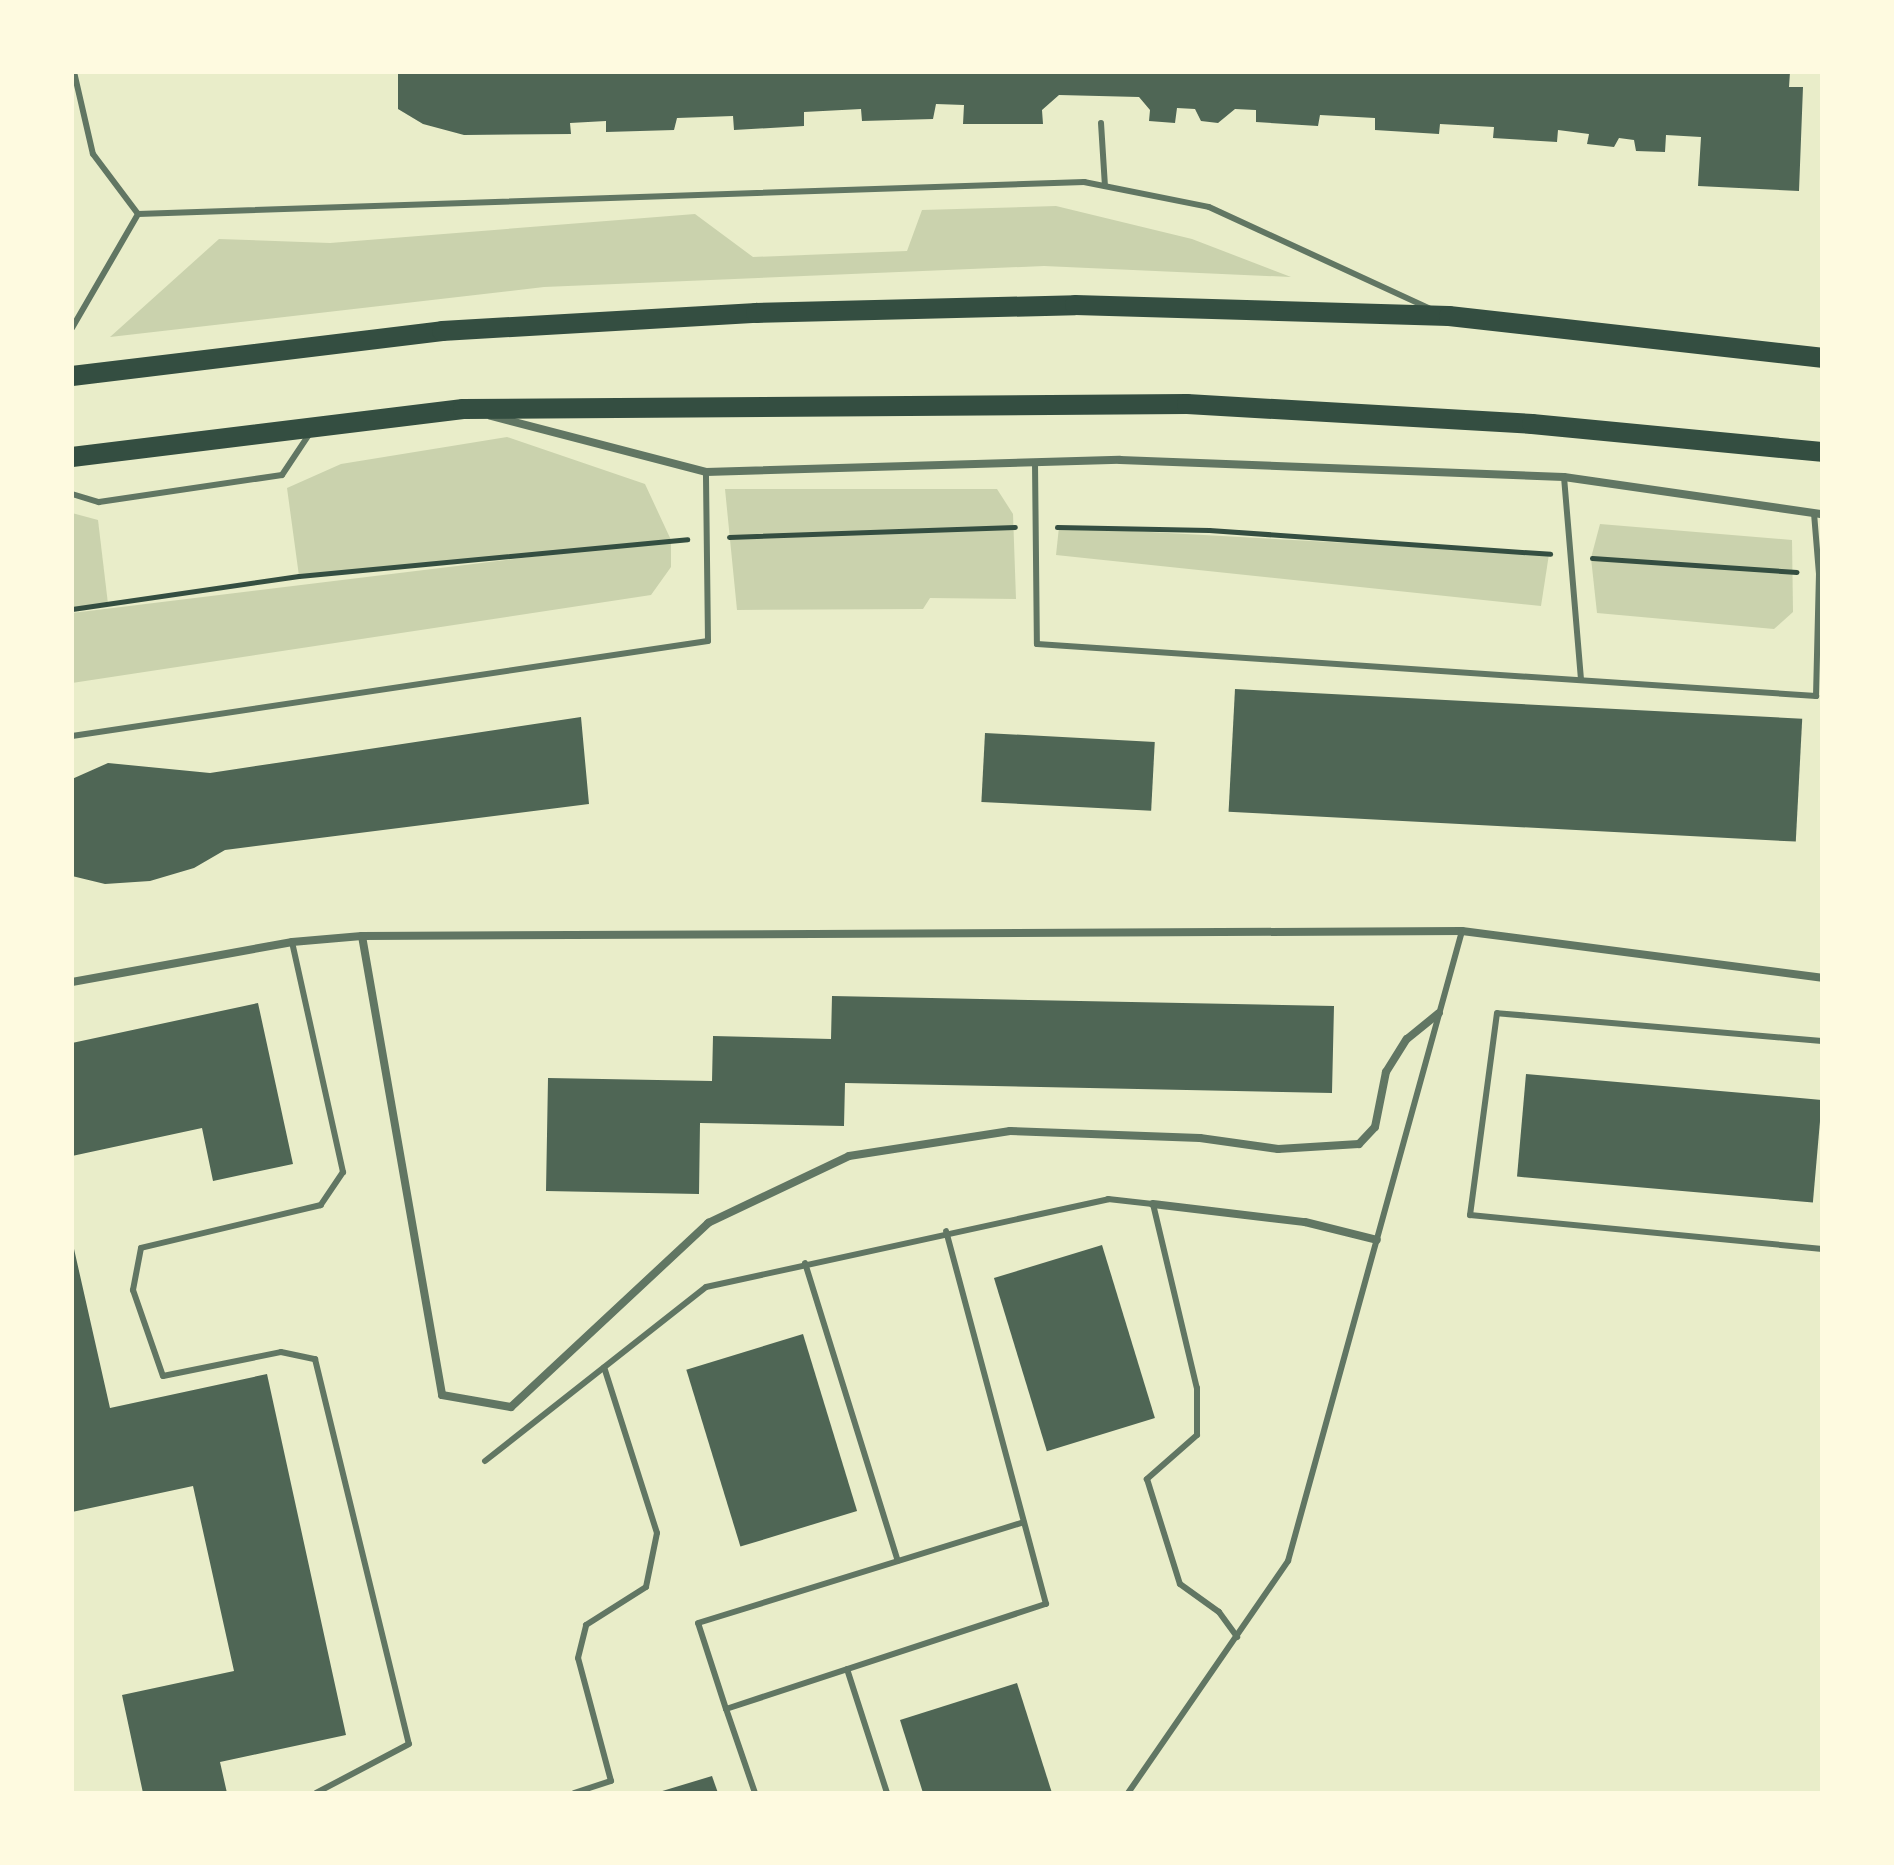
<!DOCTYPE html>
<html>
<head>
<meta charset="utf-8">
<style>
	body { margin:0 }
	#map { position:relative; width:1894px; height:1865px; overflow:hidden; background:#e9edc9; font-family:Roboto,sans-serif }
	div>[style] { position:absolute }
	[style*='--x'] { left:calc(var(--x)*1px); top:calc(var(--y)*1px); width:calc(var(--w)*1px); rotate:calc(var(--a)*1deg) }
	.green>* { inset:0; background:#cad2ad }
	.building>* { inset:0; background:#4f6655; transform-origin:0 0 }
	.path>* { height:5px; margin:-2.5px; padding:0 2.5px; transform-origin:2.5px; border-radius:2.5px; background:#344e41 }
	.service>* { height:6px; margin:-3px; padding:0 3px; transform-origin:3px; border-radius:3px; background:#617663 }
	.minor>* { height:8px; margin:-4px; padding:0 4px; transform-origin:4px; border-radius:4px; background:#617663 }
	.primary>* { height:20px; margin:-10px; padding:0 10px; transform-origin:10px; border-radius:10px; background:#344e41 }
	span { translate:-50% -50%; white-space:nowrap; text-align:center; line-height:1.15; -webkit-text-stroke:8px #fefae0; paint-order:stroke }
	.frame { position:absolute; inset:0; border:74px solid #fefae0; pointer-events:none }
</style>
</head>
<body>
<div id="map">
	<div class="green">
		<i style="clip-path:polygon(1056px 206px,1192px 239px,1291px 277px,1044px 266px,544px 287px,110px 337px,219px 239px,330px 243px,695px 214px,753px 257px,907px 251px,922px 210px)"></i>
		<i style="clip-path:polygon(507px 437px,645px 484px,671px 540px,671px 567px,651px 595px,72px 683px,72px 613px,628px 545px,299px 576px,287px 488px,341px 464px)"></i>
		<i style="clip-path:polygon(725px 489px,997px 489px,1013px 514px,1016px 599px,930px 598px,923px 609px,737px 610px)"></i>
		<i style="clip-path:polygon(72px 513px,98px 520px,108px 604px,72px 609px)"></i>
		<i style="clip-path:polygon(1600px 524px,1792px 540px,1793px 612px,1774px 629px,1597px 613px,1591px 558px)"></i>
		<i style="clip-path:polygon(1059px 527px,1549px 554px,1541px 606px,1056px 555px)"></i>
	</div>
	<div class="building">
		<i style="clip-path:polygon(398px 72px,1790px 72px,1789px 87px,1803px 87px,1799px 191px,1698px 186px,1701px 137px,1666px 135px,1665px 152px,1636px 151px,1634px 140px,1619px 138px,1614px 147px,1587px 144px,1589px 134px,1558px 130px,1557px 142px,1493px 138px,1494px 127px,1440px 124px,1439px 134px,1375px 130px,1375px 118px,1320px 115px,1318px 126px,1256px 122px,1256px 110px,1235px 109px,1218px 123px,1201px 121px,1195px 109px,1177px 108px,1175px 123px,1149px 121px,1150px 110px,1139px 97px,1059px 95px,1042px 110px,1043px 124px,963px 124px,964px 105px,936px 104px,933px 119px,862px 121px,861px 109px,804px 112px,804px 126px,734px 130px,733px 116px,677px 118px,674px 130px,606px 132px,606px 121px,570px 123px,571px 134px,464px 135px,423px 124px,398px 109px)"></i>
		<i style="left:1235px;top:689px;width:568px;height:123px;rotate:3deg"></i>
		<i style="clip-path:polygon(581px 717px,589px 804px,225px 850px,194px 868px,150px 881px,105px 884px,72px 876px,72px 779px,108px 763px,210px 773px)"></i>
		<i style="left:985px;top:733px;width:170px;height:69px;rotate:3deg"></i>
		<i style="clip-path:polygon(832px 996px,1334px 1006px,1332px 1093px,845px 1083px,844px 1126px,700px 1123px,699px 1194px,546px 1191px,548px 1078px,712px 1081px,713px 1036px,831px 1039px)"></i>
		<i style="clip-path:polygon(258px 1003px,293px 1164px,213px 1181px,202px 1128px,72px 1156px,72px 1043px)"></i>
		<i style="left:1526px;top:1074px;width:297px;height:103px;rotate:5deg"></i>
		<i style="clip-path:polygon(72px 1240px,110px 1408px,267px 1374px,346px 1735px,220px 1762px,227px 1793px,143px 1793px,122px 1695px,234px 1671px,193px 1486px,72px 1512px)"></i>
		<i style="left:1102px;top:1245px;width:181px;height:113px;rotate:73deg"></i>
		<i style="left:803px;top:1334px;width:185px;height:122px;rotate:73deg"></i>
		<i style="clip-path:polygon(1017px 1683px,1052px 1793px,923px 1793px,900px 1720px)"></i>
		<i style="clip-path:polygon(712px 1776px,718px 1793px,659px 1793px,659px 1792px)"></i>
	</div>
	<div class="path">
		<i style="--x:1057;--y:527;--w:152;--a:1.1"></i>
		<i style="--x:1209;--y:530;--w:342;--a:4"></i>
		<i style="--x:729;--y:537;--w:286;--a:-2"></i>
		<i style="--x:1592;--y:558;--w:205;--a:3.9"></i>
		<i style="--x:72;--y:609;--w:229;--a:-8.3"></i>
		<i style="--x:299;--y:576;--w:390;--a:-5.4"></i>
	</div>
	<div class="service">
		<i style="--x:74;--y:72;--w:84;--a:77"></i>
		<i style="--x:93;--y:154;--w:75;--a:53.1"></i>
		<i style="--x:1101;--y:123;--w:63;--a:86.4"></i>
		<i style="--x:138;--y:214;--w:947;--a:-1.94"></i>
		<i style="--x:1084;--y:182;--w:127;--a:11.3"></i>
		<i style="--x:1209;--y:207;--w:242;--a:24.7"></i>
		<i style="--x:72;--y:328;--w:132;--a:-59.9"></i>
		<i style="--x:1035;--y:463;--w:181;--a:89.4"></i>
		<i style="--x:1037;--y:644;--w:781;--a:3.82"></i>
		<i style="--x:1816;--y:696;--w:122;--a:-88.6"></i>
		<i style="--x:1819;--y:574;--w:61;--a:-94.7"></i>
		<i style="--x:1564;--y:477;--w:202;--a:85.2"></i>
		<i style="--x:72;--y:494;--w:28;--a:17"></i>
		<i style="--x:99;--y:502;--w:185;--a:-8.4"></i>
		<i style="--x:282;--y:475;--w:50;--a:-56.3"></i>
		<i style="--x:72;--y:736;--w:643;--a:-8.5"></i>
		<i style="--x:708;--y:641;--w:169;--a:-90.7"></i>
		<i style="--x:292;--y:942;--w:236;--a:77.5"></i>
		<i style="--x:343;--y:1172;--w:40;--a:124"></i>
		<i style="--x:321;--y:1205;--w:185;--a:166.6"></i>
		<i style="--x:141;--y:1248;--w:43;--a:100.8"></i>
		<i style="--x:133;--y:1290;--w:91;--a:70.8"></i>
		<i style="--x:163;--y:1376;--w:120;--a:-11.5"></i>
		<i style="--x:281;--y:1352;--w:35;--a:12"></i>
		<i style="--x:315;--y:1359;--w:396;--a:76.3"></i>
		<i style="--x:409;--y:1744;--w:105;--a:152.2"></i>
		<i style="--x:1822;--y:1041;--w:326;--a:-175.1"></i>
		<i style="--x:1497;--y:1013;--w:204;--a:97.6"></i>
		<i style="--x:1470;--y:1215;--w:354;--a:5.5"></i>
		<i style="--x:805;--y:1263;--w:312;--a:72.7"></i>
		<i style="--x:485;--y:1461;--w:281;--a:-38.2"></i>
		<i style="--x:706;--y:1287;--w:412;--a:-12.3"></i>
		<i style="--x:1108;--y:1199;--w:45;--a:6.3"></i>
		<i style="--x:1153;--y:1204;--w:189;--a:76.6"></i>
		<i style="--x:1197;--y:1388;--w:47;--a:90"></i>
		<i style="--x:1197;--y:1435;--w:67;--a:138.7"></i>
		<i style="--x:1147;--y:1479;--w:110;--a:72.6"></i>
		<i style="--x:1180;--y:1584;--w:48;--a:35.7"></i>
		<i style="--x:1219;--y:1612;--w:31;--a:54"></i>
		<i style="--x:847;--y:1669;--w:130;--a:72.1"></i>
		<i style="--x:726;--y:1709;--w:90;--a:-108"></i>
		<i style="--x:698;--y:1623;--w:341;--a:-17.2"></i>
		<i style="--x:574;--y:1793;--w:39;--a:-18"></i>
		<i style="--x:611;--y:1781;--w:127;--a:-105"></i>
		<i style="--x:578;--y:1658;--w:34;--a:-76"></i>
		<i style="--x:586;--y:1625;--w:71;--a:-32.3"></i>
		<i style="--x:646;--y:1587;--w:55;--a:-78.5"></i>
		<i style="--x:657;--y:1533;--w:174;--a:-107.7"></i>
		<i style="--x:755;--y:1793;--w:89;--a:-109"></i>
		<i style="--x:726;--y:1709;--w:337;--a:-18.2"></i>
		<i style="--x:1046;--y:1604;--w:386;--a:-105"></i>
		<i style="--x:1128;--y:1793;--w:282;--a:-55.4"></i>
		<i style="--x:1288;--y:1561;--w:654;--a:-74.56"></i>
	</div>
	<div class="minor">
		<i style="--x:491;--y:416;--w:222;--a:14.6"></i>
		<i style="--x:706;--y:472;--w:414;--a:-1.7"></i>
		<i style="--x:1120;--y:460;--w:444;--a:2.2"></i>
		<i style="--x:1564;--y:477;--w:261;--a:8.2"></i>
		<i style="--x:362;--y:936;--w:466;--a:80.1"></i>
		<i style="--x:442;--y:1395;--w:70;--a:9.9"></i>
		<i style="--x:511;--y:1407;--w:270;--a:-43"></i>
		<i style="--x:708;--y:1223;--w:156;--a:-25.4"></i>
		<i style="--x:849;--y:1156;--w:163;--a:-8.8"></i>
		<i style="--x:1010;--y:1131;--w:190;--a:2.1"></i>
		<i style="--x:1200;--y:1138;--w:79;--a:8"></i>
		<i style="--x:1278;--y:1149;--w:81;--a:-3.5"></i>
		<i style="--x:1359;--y:1144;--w:23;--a:-47"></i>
		<i style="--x:1375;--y:1127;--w:56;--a:-78.7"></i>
		<i style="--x:1386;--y:1072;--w:39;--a:-58"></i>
		<i style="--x:1407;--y:1039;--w:41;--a:-39.1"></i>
		<i style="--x:72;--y:982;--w:224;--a:-10.3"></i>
		<i style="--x:292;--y:942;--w:70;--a:-4.9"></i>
		<i style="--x:362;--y:936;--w:1100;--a:-0.26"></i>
		<i style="--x:1462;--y:931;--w:363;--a:7.4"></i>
		<i style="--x:1153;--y:1204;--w:153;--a:6.8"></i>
		<i style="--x:1305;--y:1222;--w:74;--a:14"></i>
	</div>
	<div class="primary">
		<i style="--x:72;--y:376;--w:373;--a:-6.9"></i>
		<i style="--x:442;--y:331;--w:315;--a:-3.3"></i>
		<i style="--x:756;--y:313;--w:319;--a:-1.4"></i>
		<i style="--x:1075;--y:305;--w:374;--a:1.7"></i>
		<i style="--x:1449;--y:316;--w:375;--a:6.4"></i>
		<i style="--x:72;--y:457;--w:394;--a:-7"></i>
		<i style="--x:463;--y:409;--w:724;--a:-0.4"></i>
		<i style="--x:1187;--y:404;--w:346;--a:3.3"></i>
		<i style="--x:1532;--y:424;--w:291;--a:5.5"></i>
	</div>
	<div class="frame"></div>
</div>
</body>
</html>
